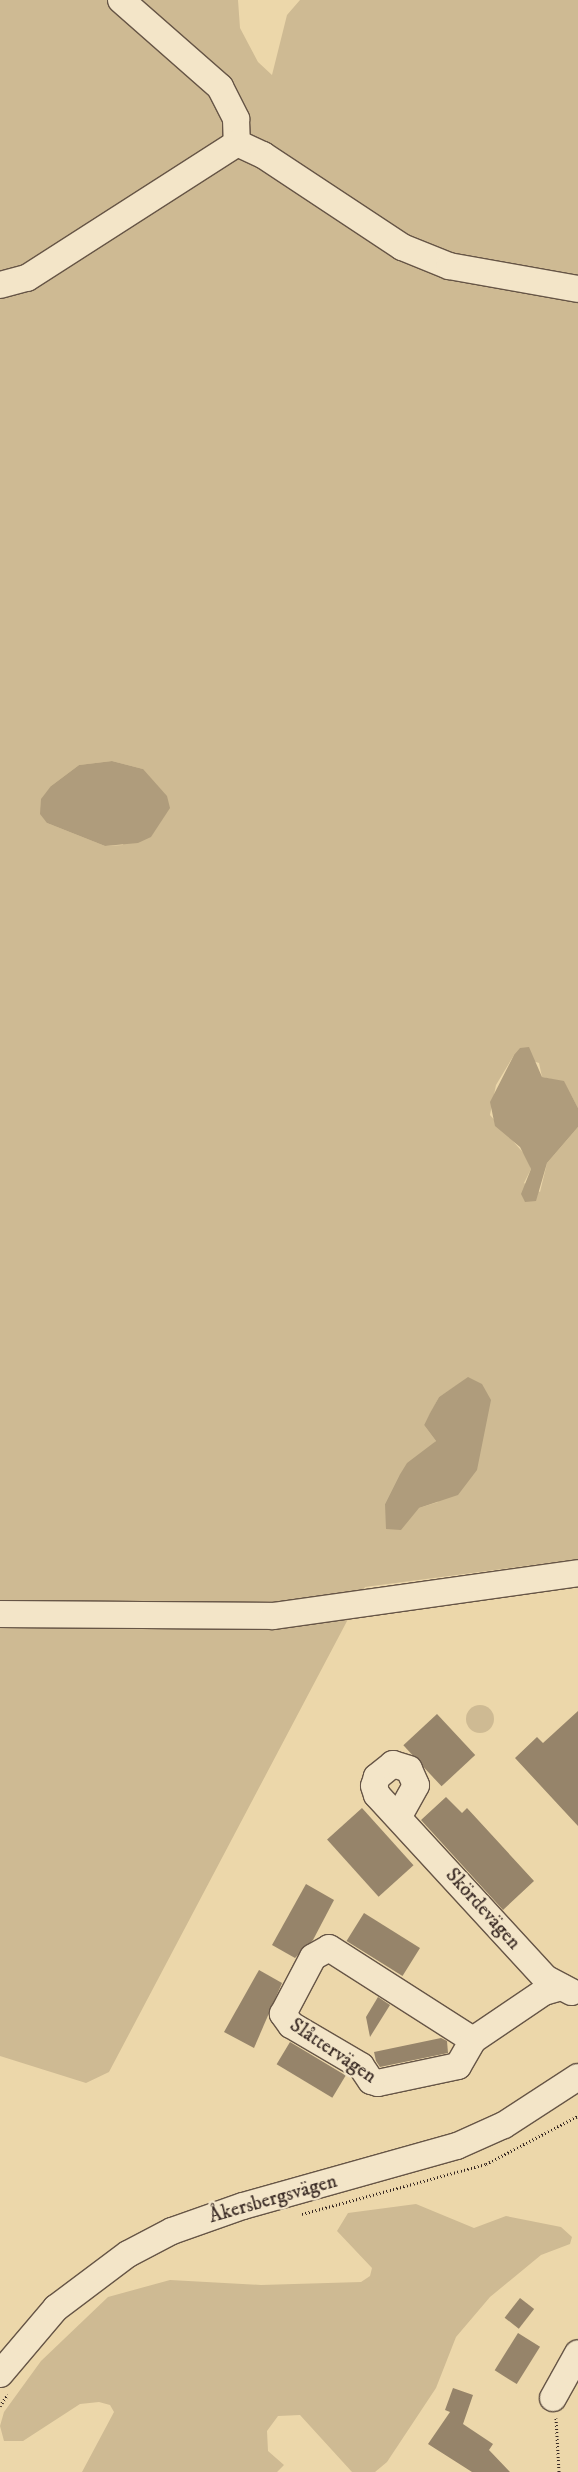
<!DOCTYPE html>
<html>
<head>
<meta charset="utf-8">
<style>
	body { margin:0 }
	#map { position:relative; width:578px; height:2472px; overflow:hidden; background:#ecd7aa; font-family:"IM FELL DW Pica",serif }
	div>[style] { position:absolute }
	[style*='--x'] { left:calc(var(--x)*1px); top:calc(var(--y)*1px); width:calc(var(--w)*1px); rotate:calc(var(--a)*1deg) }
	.green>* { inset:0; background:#ceba93 }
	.round { border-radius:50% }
	.water>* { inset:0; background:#af9c7c }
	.building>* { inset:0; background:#96846a; transform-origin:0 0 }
	.path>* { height:3px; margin-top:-1.5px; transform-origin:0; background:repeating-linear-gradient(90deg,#392a24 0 1px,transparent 0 3.5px) }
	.roads { filter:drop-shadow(1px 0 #665546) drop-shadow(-1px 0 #665546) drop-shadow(0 1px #665546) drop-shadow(0 -1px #665546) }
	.minor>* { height:26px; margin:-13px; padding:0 13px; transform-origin:13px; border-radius:13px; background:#f3e5c8 }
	span { translate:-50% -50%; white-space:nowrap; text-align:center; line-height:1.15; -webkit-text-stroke:5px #f3e5c8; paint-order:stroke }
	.street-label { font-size:20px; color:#392a24 }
</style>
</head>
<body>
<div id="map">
	<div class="green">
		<i style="clip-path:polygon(evenodd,0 0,238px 0,240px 28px,258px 62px,272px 75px,287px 15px,300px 0,578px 0,578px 1108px,564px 1082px,542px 1077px,539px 1063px,514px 1055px,496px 1085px,490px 1115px,527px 1157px,531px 1169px,524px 1183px,540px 1192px,547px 1163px,578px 1127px,578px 1559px,365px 1587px,109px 2072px,86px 2083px,0 2056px,0 0,112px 761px,143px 769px,123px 845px,105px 846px,47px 823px,51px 786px,79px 765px,112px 761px,0 0,468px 1378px,438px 1502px,419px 1508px,385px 1504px,399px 1476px,436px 1441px,424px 1425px,439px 1397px,468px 1378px)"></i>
		<i class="round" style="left:466px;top:1705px;width:28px;height:28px"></i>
		<i style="clip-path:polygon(416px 2204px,474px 2228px,506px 2216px,561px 2227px,572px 2237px,570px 2244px,541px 2255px,490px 2297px,456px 2337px,436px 2388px,387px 2462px,375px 2472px,352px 2472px,300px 2415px,278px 2416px,267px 2431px,268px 2451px,284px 2465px,277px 2472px,82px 2472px,114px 2412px,110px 2405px,99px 2402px,80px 2404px,23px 2441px,4px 2441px,0 2426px,4px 2412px,41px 2361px,108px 2297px,170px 2280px,261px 2285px,361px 2282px,370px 2276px,372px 2268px,337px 2231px,348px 2213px)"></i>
	</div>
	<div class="water">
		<i style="clip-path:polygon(112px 761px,143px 769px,167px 796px,170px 808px,151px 837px,138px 843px,105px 846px,47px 823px,40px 814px,41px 799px,51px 786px,79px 765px)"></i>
		<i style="clip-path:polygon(529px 1047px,542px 1077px,564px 1081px,578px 1108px,578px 1127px,547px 1163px,536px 1201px,525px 1202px,521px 1194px,531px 1169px,520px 1147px,495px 1126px,490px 1102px,514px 1055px,520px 1048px)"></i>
		<i style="clip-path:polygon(468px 1377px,482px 1384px,491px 1400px,477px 1470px,458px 1495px,419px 1508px,401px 1530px,386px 1529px,385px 1504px,399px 1476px,407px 1463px,436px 1441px,424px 1425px,430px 1413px,439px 1397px)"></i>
	</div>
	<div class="building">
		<i style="clip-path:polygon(578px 1711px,578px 1826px,515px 1758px,537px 1737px,543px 1743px)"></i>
		<i style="left:437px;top:1714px;width:56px;height:46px;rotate:47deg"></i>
		<i style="clip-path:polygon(446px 1797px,462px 1813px,467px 1808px,534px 1881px,503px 1910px,421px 1820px)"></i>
		<i style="left:362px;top:1808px;width:77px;height:47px;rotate:48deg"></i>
		<i style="clip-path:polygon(306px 1884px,334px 1900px,313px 1940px,295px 1958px,272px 1945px)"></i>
		<i style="left:364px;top:1913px;width:66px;height:33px;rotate:32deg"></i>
		<i style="clip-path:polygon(259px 1970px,282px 1983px,254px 2048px,224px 2032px)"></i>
		<i style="clip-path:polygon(378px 1997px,390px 2005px,370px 2037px,366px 2017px)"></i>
		<i style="clip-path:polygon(441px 2038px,447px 2041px,448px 2053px,380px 2067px,376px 2061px,374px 2052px)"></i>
		<i style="left:290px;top:2042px;width:65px;height:26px;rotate:31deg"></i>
		<i style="left:520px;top:2298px;width:18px;height:25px;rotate:38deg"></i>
		<i style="left:518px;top:2333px;width:26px;height:44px;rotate:32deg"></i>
		<i style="clip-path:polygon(453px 2388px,473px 2395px,463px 2424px,493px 2444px,489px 2450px,510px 2472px,472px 2472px,428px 2444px,450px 2412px,445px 2410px)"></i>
	</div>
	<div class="path">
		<i style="--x:302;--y:2214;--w:191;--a:-15.2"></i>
		<i style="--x:486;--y:2164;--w:104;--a:-27.6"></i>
		<i style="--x:0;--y:2406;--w:14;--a:-56"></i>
		<i style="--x:556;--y:2418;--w:54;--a:86.8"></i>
	</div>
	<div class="roads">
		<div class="minor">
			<i style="--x:121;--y:0;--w:132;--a:41.3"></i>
			<i style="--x:220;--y:87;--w:36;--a:63"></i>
			<i style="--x:236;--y:119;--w:24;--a:88"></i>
			<i style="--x:237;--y:143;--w:29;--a:25"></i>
			<i style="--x:263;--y:155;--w:167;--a:33.5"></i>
			<i style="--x:402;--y:247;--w:51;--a:22"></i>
			<i style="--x:449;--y:266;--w:131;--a:10.1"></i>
			<i style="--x:0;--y:285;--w:28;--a:-15"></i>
			<i style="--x:27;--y:278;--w:250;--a:-32.7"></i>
			<i style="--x:0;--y:1614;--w:273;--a:0.4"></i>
			<i style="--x:273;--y:1616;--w:308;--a:-8"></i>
			<i style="--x:399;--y:1816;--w:35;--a:-61"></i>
			<i style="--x:416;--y:1785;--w:17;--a:-114"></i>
			<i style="--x:409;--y:1769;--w:17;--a:-163"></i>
			<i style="--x:393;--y:1764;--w:21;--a:141"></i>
			<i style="--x:377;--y:1777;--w:9;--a:108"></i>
			<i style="--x:374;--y:1786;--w:9;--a:72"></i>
			<i style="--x:377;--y:1795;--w:248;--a:47.4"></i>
			<i style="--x:545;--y:1978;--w:30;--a:28"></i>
			<i style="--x:473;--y:2040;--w:30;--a:120"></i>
			<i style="--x:458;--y:2066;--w:82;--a:168"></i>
			<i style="--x:378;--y:2083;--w:7;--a:-164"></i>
			<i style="--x:371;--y:2081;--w:18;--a:-124"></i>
			<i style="--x:361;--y:2066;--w:81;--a:-149.6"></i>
			<i style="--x:291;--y:2025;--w:14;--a:-126"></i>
			<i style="--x:283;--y:2014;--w:64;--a:-62.2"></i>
			<i style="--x:313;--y:1957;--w:18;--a:-29"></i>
			<i style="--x:329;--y:1948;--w:171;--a:32.6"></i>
			<i style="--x:473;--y:2040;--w:86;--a:-34.1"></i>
			<i style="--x:544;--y:1992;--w:18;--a:-16"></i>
			<i style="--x:0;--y:2374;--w:87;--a:-49.7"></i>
			<i style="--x:56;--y:2308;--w:90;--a:-36.9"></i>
			<i style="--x:128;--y:2254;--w:50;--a:-27.6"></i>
			<i style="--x:172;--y:2231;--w:75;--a:-19.4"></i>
			<i style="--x:243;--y:2206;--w:222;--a:-15.7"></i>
			<i style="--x:457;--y:2146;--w:51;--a:-24.1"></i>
			<i style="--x:504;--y:2125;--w:88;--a:-33"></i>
			<i style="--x:553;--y:2398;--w:51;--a:-60.9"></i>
		</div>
	</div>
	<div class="street-label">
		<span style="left:483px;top:1909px;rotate:48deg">Skördevägen</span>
		<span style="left:333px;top:2051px;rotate:34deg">Slåttervägen</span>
		<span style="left:273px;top:2199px;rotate:-16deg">Åkersbergsvägen</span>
	</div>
</div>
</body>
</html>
